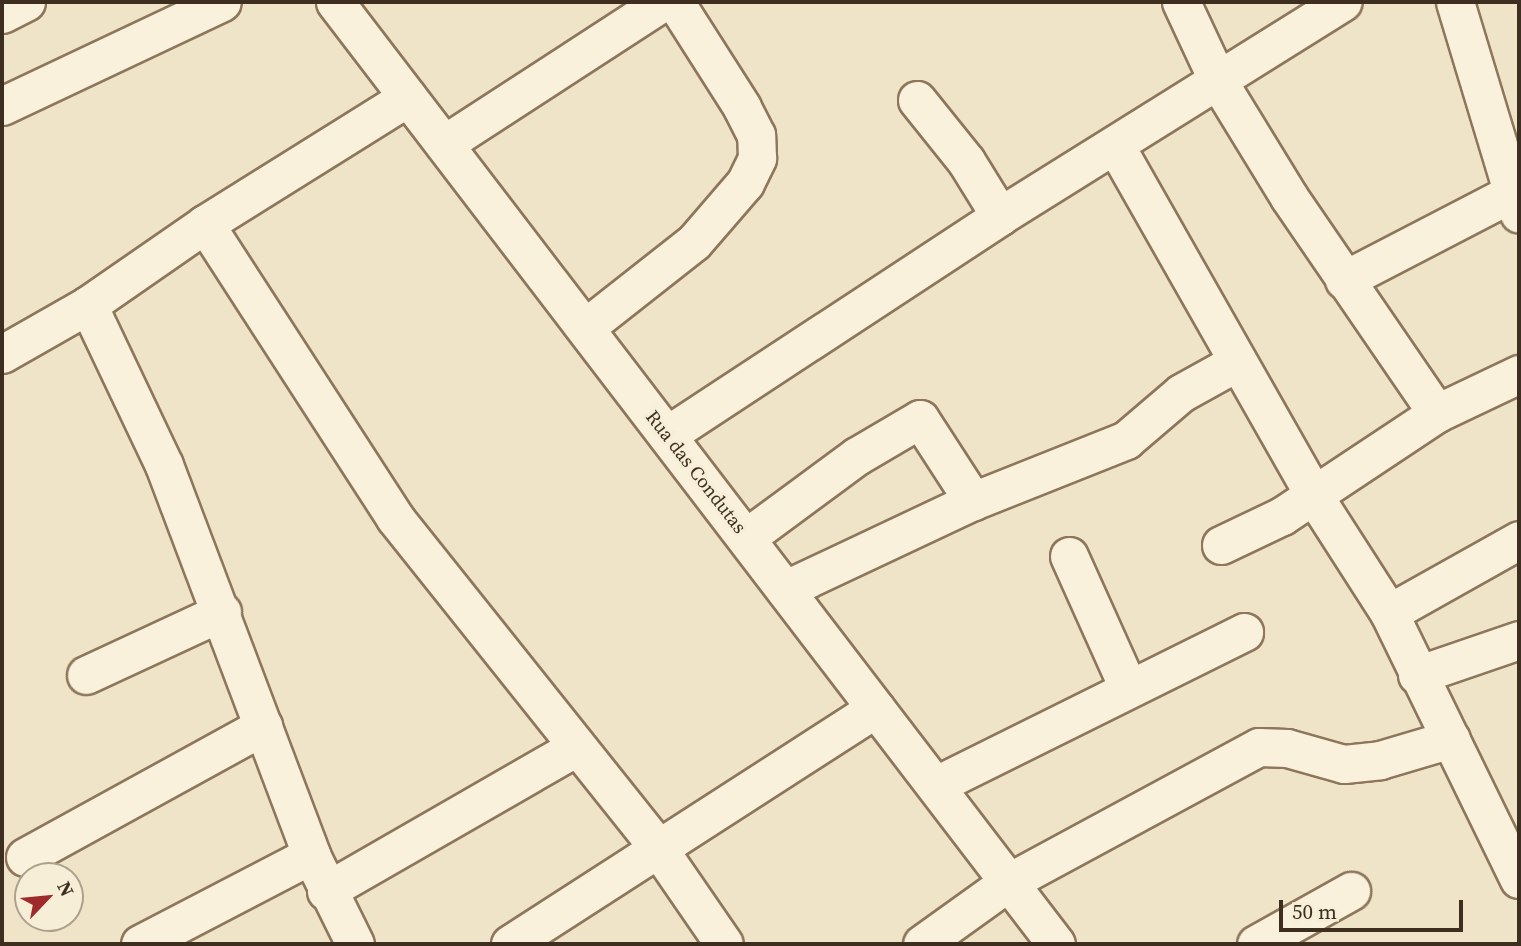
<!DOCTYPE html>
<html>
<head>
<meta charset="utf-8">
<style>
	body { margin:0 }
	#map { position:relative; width:1521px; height:946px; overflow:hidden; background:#f0e4c8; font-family:"Source Serif 4",serif }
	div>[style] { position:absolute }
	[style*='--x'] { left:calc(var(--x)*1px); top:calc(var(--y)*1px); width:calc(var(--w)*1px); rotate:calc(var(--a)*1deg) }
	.roads { filter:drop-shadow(2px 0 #8d765c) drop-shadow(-2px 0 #8d765c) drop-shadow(0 2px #8d765c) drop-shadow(0 -2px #8d765c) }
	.minor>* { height:37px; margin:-18.5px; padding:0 18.5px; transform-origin:18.5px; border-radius:18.5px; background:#faf1dc }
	span { translate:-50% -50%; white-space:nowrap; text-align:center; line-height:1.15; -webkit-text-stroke:6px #f7eed8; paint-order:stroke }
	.street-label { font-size:19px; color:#3d2e20 }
	.frame { position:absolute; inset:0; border:4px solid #3d2e20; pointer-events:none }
	.north { position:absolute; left:14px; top:862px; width:70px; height:70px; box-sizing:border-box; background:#f7eed8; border:2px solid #ada18e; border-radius:50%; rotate:64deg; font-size:19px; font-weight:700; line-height:28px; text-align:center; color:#3d2e20 }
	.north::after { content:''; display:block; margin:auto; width:24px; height:32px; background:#9e2a2b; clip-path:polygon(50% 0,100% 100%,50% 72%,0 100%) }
	.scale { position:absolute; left:1279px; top:900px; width:184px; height:32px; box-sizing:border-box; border:4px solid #3d2e20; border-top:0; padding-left:9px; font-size:21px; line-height:24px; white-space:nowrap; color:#3d2e20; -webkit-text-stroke:5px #f7eed8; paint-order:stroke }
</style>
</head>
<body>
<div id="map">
	<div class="roads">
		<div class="minor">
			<i style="--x:335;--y:2;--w:1186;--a:52.57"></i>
			<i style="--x:1181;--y:2;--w:87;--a:64.9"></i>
			<i style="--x:1218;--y:81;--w:136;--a:58.5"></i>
			<i style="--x:1289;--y:197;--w:262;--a:55.6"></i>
			<i style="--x:1455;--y:2;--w:221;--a:73.2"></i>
			<i style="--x:2;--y:14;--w:27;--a:-27"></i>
			<i style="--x:917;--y:100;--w:78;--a:51.2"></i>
			<i style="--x:966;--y:161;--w:65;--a:58.3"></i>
			<i style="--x:2;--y:106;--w:243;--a:-25.3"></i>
			<i style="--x:444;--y:144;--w:261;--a:-33"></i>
			<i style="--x:1115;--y:145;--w:403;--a:60.4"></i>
			<i style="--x:1314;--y:496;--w:139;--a:57.3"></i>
			<i style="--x:1389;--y:613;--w:296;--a:64"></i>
			<i style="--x:205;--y:224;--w:350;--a:57.1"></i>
			<i style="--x:395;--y:518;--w:422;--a:51.4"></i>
			<i style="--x:658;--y:848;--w:116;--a:55.5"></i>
			<i style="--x:1344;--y:280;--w:189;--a:-27.4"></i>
			<i style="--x:88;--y:305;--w:177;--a:64.6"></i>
			<i style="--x:164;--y:465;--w:417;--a:69.3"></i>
			<i style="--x:311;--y:855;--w:99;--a:63.7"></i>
			<i style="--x:586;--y:327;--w:137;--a:-38.2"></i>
			<i style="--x:694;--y:242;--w:78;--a:-49.2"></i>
			<i style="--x:745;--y:183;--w:28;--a:-64"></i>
			<i style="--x:757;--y:158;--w:23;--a:-92"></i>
			<i style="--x:756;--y:135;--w:31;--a:-117"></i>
			<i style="--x:742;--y:107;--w:125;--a:-122.5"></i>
			<i style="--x:2;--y:354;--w:99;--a:-29.7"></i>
			<i style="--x:88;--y:305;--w:142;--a:-34.7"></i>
			<i style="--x:205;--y:224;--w:239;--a:-32"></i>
			<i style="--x:667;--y:435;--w:399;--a:-33.3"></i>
			<i style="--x:1000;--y:216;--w:404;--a:-32"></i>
			<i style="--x:747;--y:537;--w:137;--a:-36.4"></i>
			<i style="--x:857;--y:456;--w:73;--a:-30.4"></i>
			<i style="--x:920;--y:419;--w:98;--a:57.1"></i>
			<i style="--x:1221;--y:545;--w:68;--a:-25.4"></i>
			<i style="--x:1282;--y:516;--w:186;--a:-33.6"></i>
			<i style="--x:1437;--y:413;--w:91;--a:-25.4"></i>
			<i style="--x:1069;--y:556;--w:144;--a:65.8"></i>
			<i style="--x:786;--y:589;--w:207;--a:-25.2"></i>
			<i style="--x:973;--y:501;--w:165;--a:-21.7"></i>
			<i style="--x:1126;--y:440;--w:72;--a:-40.5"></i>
			<i style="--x:1181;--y:393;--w:64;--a:-29"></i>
			<i style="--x:1389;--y:613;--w:149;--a:-29.3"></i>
			<i style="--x:86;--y:675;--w:150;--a:-24.9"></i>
			<i style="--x:1417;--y:675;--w:108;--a:-18.9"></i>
			<i style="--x:936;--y:785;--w:344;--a:-26.4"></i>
			<i style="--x:25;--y:857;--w:272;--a:-28.8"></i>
			<i style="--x:326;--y:891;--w:289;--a:-29.9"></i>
			<i style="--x:140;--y:944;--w:193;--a:-27.5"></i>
			<i style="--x:510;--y:944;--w:435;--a:-32.8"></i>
			<i style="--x:922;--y:944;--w:105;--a:-35.7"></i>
			<i style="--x:1007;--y:883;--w:286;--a:-28.4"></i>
			<i style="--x:1259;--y:747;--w:28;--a:2"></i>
			<i style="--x:1287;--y:748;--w:59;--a:15.7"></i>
			<i style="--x:1344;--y:764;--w:36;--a:-6"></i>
			<i style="--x:1380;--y:760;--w:74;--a:-16.5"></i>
			<i style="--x:1256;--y:944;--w:109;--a:-29.2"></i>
		</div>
	</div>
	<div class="street-label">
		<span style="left:696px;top:472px;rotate:52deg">Rua das Condutas</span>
	</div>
	<div class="frame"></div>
	<div class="north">N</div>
	<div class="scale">50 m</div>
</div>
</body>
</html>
